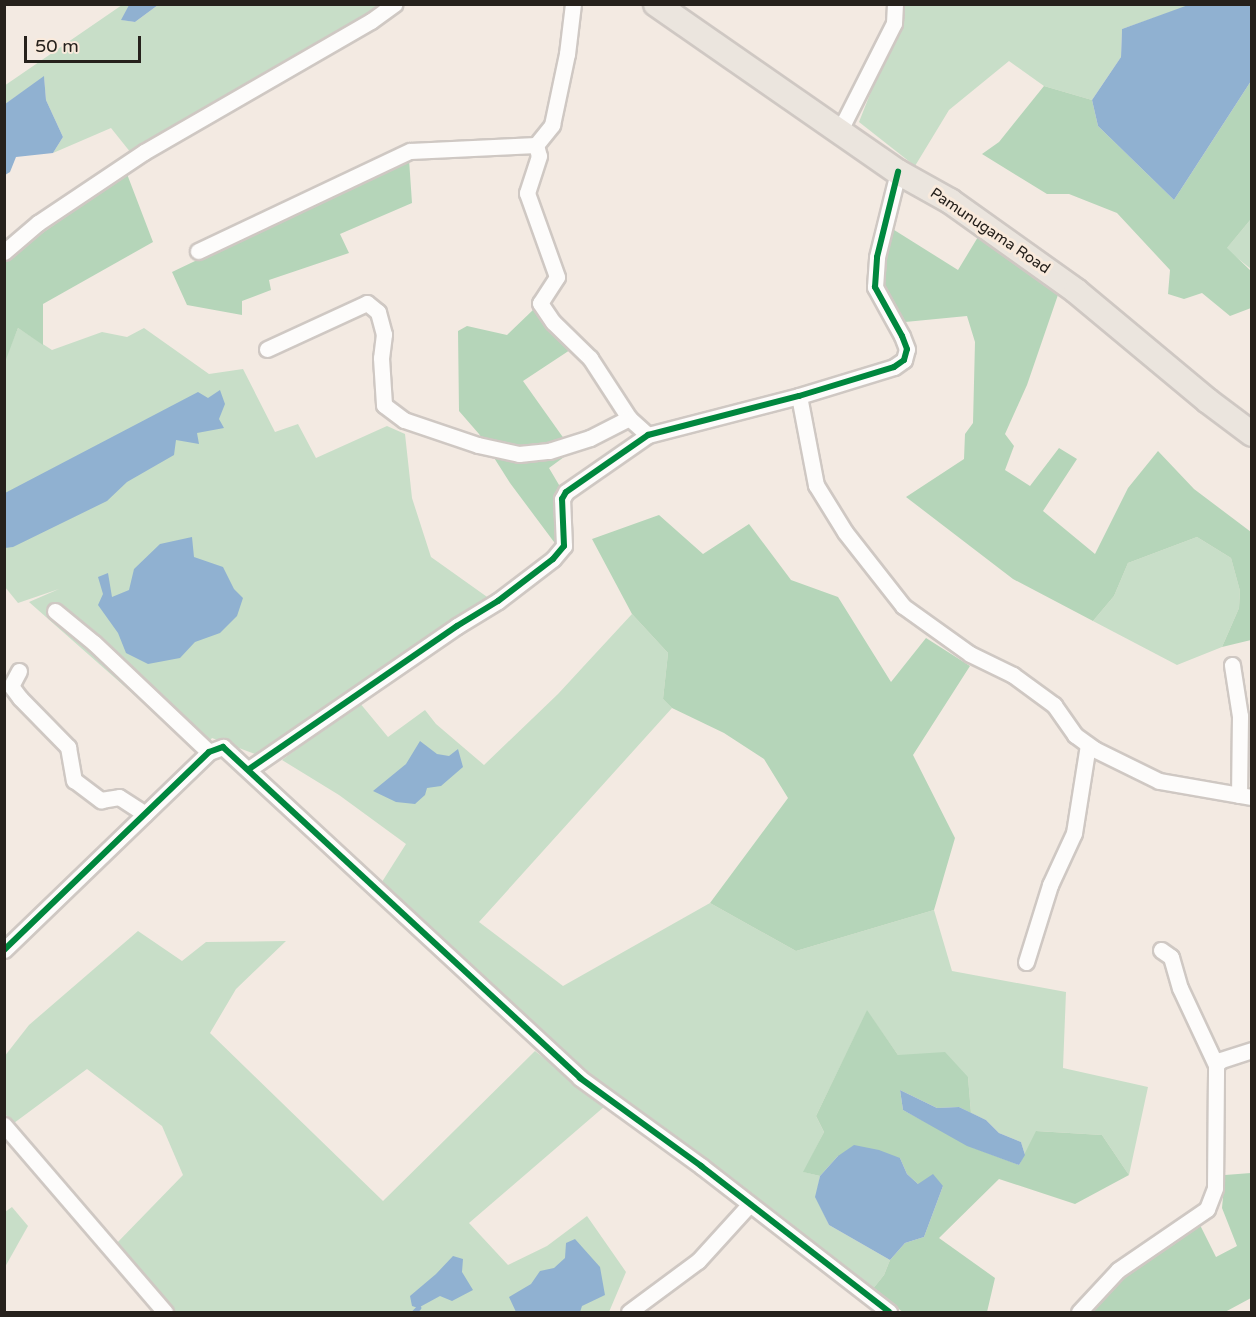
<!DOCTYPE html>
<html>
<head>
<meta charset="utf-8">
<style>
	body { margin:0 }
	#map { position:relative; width:1256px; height:1317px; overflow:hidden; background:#f3eae2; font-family:"Varela Round",sans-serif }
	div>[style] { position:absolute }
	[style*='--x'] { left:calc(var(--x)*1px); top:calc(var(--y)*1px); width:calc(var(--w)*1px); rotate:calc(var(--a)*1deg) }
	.green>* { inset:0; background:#c8dec8 }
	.forest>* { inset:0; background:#b5d5b9 }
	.water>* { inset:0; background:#90b1d1 }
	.stream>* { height:4.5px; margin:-2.25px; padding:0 2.25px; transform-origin:2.25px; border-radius:2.25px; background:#90b1d1 }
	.roads { filter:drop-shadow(2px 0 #cfc8c3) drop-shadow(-2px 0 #cfc8c3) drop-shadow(0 2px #cfc8c3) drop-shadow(0 -2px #cfc8c3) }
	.street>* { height:15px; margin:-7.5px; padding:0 7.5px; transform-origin:7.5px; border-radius:7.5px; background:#fdfcfb }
	.primary>* { height:24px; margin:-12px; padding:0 12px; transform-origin:12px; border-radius:12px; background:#ebe5de }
	.cycleway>* { height:6px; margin:-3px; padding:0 3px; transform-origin:3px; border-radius:3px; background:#00873e }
	span { translate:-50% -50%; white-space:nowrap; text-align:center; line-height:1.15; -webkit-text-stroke:6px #f9eadc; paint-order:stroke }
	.street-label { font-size:15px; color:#26211c }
	.frame { position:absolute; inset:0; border:6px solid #26211c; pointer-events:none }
	.scale { position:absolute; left:24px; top:36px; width:117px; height:27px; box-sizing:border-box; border:3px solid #26211c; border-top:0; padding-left:8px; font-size:18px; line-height:21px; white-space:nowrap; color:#26211c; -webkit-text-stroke:4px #f9eadc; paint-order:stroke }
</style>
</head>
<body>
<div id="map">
	<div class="green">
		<i style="clip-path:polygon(122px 5px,129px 5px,122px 20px,135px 22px,158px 5px,383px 5px,131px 153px,111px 128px,53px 153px,63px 137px,46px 100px,44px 77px,5px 104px,4px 86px)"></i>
		<i style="clip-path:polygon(905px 5px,1191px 5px,1122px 29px,1121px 57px,1092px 100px,1044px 86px,1009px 61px,949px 110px,915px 166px,859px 122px)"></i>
		<i style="clip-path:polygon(1251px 219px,1251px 269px,1226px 249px)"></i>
		<i style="clip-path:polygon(18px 328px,52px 350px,102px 332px,127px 337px,144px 328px,209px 374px,243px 369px,275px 432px,298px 424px,316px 458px,387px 426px,405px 434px,412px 498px,431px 557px,490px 599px,255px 754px,212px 738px,200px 753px,29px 602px,59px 589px,18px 603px,5px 587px,4px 362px)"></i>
		<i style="clip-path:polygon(1197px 537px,1231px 558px,1240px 591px,1239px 608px,1222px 647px,1177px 665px,1093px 621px,1114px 596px,1128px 563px)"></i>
		<i style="clip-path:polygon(632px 614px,668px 653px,663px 699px,672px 708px,479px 922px,563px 986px,710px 903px,796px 951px,934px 910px,952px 971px,1066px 992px,1063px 1068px,1148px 1087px,1129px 1175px,1102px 1135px,1037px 1131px,1025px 1155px,1021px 1142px,999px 1133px,986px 1120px,971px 1113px,968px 1077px,898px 1055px,867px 1011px,816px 1116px,824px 1132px,804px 1172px,820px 1176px,816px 1197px,829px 1225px,890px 1260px,884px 1275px,872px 1290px,783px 1217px,573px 1061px,483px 981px,380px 885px,406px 844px,339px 795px,282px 760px,359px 702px,388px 737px,425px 710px,436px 724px,484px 765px,558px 694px)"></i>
		<i style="clip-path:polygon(138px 931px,182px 961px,206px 942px,286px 941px,236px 989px,210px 1033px,383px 1201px,535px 1051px,605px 1106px,469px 1223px,508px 1265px,547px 1246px,587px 1216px,626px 1272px,609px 1312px,175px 1312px,115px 1245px,183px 1175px,162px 1126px,87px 1069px,14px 1123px,5px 1114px,4px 1057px,29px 1025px)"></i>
		<i style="clip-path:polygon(12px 1207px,28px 1226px,5px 1267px,5px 1212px)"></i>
	</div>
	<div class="forest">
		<i style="clip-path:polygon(1251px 81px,1251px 219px,1227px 248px,1251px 271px,1251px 308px,1230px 316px,1202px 293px,1184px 299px,1168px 294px,1170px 270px,1117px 213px,1069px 194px,1047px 194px,982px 154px,999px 142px,1044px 86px,1092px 100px,1098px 126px,1174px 200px)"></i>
		<i style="clip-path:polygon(409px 159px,412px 203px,340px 234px,349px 253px,269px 280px,271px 290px,242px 301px,242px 315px,187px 305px,172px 272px)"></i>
		<i style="clip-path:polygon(127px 174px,153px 242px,43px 304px,43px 345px,18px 328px,5px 362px,5px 259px)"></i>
		<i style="clip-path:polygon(891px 228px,958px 270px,981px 232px,1060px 289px,1027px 385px,1005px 434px,1014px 446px,1005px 470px,1030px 486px,1059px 448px,1077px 459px,1043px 511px,1095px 554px,1128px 488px,1158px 451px,1194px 489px,1251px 532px,1251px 640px,1222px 647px,1239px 608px,1240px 591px,1231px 558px,1197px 537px,1128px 563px,1114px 596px,1093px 621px,1013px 579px,906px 497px,964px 459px,965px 434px,973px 423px,975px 342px,967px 316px,905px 322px,882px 283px)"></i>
		<i style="clip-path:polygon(534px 309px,570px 350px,523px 381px,567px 443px,575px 449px,549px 468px,562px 490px,557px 546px,510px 483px,479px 434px,459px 411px,458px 331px,467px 326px,507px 335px)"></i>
		<i style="clip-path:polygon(659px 515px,703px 554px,749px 524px,791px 580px,838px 597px,891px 682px,926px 638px,970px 666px,913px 755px,955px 838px,934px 910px,796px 951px,710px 903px,788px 798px,764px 759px,724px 733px,672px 708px,663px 699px,668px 653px,632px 614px,592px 539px)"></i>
		<i style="clip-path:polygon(867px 1010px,898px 1055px,945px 1052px,968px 1077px,971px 1113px,959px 1107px,937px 1108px,900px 1090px,903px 1110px,974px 1148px,1019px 1165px,1036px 1131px,1102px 1135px,1129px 1175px,1075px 1204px,999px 1179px,939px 1238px,995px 1278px,987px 1312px,903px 1312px,872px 1290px,884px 1275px,890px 1260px,905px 1243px,924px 1237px,943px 1186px,918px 1184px,907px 1174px,900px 1158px,838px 1156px,820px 1176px,803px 1172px,824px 1132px,816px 1116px)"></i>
		<i style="clip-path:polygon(1251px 1173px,1251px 1298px,1225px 1312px,1092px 1312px,1123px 1275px,1200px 1225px,1216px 1257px,1237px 1246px,1222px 1208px,1225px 1175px)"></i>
	</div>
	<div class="water">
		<i style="clip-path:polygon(1191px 4px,1251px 5px,1251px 81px,1174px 200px,1098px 126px,1092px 100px,1121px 57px,1122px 29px)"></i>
		<i style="clip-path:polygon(129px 5px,129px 4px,158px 5px,135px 22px,121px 20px)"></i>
		<i style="clip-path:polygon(44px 76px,46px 100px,63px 137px,53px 153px,16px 157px,10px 172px,5px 175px,5px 104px)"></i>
		<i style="clip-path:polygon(220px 390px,225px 404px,219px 419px,224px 428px,197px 433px,199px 444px,176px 440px,174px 455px,127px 482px,107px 501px,13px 547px,5px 548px,5px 493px,198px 392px,208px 398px)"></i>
		<i style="clip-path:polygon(192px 537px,194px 557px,223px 567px,234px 589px,243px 598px,237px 616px,220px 633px,195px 642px,180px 658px,148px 664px,126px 653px,118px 633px,98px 605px,103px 594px,98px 577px,108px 573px,112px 597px,129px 590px,134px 569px,160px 544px)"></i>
		<i style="clip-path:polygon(420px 741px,437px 754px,449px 756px,458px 749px,463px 767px,441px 786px,427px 788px,425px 795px,415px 804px,396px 802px,373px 791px,406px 764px)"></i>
		<i style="clip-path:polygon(900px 1090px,937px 1108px,959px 1107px,986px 1120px,999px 1133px,1021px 1142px,1025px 1155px,1019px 1165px,967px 1146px,903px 1110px)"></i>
		<i style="clip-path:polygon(854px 1145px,879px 1150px,900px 1158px,907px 1174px,918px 1184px,933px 1174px,943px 1186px,924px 1237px,905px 1243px,890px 1260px,829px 1225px,815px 1197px,820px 1176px,838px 1156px)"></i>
		<i style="clip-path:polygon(575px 1239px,600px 1267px,605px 1295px,582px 1306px,580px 1312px,516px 1312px,509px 1297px,531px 1284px,540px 1271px,554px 1268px,565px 1258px,566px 1243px)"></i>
		<i style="clip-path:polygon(453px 1256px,463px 1259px,462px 1272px,473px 1290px,452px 1301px,440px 1296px,418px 1308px,412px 1306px,410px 1296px,436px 1274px)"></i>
	</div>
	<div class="stream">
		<i style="--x:414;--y:1312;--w:6;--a:-45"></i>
	</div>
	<div class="roads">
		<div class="street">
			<i style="--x:840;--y:130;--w:120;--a:-63.2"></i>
			<i style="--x:894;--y:23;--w:19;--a:-87"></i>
			<i style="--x:536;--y:145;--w:11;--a:75"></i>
			<i style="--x:539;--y:156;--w:39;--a:108"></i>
			<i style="--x:527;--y:193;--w:89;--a:70.3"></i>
			<i style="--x:557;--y:277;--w:31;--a:123"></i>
			<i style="--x:540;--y:303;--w:23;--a:56"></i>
			<i style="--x:553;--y:322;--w:52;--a:44.2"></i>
			<i style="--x:590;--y:358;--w:72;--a:57"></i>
			<i style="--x:198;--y:251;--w:234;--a:-25.3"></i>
			<i style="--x:410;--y:151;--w:126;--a:-2.7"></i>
			<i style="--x:536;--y:145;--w:26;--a:-51"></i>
			<i style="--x:552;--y:125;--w:73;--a:-78.1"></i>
			<i style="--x:567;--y:54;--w:50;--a:-83.2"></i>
			<i style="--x:4;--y:252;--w:45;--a:-40.5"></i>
			<i style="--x:38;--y:223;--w:128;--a:-33.8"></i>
			<i style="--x:144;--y:152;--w:262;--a:-30"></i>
			<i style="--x:371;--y:21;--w:29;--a:-36"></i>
			<i style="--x:267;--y:349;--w:110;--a:-24.7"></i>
			<i style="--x:367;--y:303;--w:14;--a:39"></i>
			<i style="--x:378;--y:312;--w:23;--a:75"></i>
			<i style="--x:384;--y:334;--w:24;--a:97"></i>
			<i style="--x:381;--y:358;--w:47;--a:86.3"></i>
			<i style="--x:384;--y:405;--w:25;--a:37"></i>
			<i style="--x:404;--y:420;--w:78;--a:18.7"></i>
			<i style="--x:478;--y:445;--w:42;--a:12.4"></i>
			<i style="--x:519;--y:454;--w:30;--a:-6"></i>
			<i style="--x:549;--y:451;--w:43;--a:-17.6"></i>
			<i style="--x:590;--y:438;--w:44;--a:-27.1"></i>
			<i style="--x:629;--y:418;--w:25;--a:42"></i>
			<i style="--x:799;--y:396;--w:91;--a:79.2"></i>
			<i style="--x:816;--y:485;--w:55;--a:58.3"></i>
			<i style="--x:845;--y:532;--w:94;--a:51.9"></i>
			<i style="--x:903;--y:606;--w:82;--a:35.6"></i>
			<i style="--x:970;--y:654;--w:48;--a:26"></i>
			<i style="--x:1013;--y:675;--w:51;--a:36.2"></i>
			<i style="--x:1054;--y:705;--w:37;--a:55"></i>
			<i style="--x:1075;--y:735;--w:24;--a:36"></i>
			<i style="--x:1094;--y:749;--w:72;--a:26.2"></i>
			<i style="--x:1159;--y:781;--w:94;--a:9.8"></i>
			<i style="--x:55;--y:611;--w:50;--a:39.4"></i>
			<i style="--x:94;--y:643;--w:158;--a:43.5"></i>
			<i style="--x:1232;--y:665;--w:52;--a:81.1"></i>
			<i style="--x:1240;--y:716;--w:79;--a:90.7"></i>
			<i style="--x:19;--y:671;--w:17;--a:118"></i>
			<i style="--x:11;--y:686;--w:15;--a:53"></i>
			<i style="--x:20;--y:698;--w:69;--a:45.6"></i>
			<i style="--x:68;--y:747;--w:34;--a:80"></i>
			<i style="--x:74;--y:780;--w:34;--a:37"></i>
			<i style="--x:101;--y:800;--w:18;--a:-9"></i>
			<i style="--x:119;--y:797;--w:31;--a:33"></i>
			<i style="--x:249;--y:769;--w:252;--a:-34.5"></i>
			<i style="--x:457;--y:626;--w:48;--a:-31.4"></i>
			<i style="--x:498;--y:601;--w:69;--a:-37.4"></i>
			<i style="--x:553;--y:559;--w:17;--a:-50"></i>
			<i style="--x:564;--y:546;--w:47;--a:-92.4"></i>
			<i style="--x:562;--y:499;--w:8;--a:-60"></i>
			<i style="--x:566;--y:492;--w:100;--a:-34.8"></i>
			<i style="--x:648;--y:435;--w:156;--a:-14.5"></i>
			<i style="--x:799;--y:396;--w:99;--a:-17"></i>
			<i style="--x:894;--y:367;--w:12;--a:-35"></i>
			<i style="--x:904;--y:360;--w:11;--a:-75"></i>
			<i style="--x:907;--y:349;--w:14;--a:-111"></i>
			<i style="--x:902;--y:336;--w:56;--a:-118.9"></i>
			<i style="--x:875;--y:287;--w:30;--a:-86"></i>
			<i style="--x:877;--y:257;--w:88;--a:-76.1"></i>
			<i style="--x:4;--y:950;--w:285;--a:-44"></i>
			<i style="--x:209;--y:752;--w:15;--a:-20"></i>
			<i style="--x:223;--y:747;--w:487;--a:42.8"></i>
			<i style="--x:580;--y:1078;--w:150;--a:36"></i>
			<i style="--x:701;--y:1166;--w:238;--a:37.8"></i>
			<i style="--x:1161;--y:950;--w:12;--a:35"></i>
			<i style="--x:1171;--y:957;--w:32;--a:74"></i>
			<i style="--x:1180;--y:988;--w:85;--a:64.9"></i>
			<i style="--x:1026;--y:962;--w:81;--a:-72.7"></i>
			<i style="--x:1050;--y:885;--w:57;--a:-65.2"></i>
			<i style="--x:1074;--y:833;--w:89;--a:-81"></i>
			<i style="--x:4;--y:1125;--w:247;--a:49.3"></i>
			<i style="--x:629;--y:1312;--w:86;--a:-36.5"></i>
			<i style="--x:698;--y:1261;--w:76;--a:-47.7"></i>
			<i style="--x:1079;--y:1312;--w:57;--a:-47.1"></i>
			<i style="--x:1118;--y:1270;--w:108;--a:-34.4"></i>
			<i style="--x:1207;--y:1209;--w:22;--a:-69"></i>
			<i style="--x:1215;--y:1188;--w:123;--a:-89.5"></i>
			<i style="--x:1216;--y:1065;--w:7;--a:-45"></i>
			<i style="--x:1221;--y:1060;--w:33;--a:-18"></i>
		</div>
		<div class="primary">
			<i style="--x:656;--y:4;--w:295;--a:34.8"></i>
			<i style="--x:898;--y:172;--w:60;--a:29.1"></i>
			<i style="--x:950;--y:201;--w:155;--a:35.5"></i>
			<i style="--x:1076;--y:291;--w:172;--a:39.8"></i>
			<i style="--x:1208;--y:401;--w:55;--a:36.9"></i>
		</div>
	</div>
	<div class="cycleway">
		<i style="--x:249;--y:769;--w:252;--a:-34.5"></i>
		<i style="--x:457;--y:626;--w:48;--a:-31.4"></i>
		<i style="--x:498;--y:601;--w:69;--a:-37.4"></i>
		<i style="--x:553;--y:559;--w:17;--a:-50"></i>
		<i style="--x:564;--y:546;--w:47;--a:-92.4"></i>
		<i style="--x:562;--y:499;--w:8;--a:-60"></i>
		<i style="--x:566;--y:492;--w:100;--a:-34.8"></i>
		<i style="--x:648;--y:435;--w:156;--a:-14.5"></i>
		<i style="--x:799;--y:396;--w:99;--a:-17"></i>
		<i style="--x:894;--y:367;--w:12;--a:-35"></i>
		<i style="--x:904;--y:360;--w:11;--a:-75"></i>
		<i style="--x:907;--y:349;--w:14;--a:-111"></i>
		<i style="--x:902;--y:336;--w:56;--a:-118.9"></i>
		<i style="--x:875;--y:287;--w:30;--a:-86"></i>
		<i style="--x:877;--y:257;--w:88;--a:-76.1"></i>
		<i style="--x:4;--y:950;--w:285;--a:-44"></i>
		<i style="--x:209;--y:752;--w:15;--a:-20"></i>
		<i style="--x:223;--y:747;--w:487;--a:42.8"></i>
		<i style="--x:580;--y:1078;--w:150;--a:36"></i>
		<i style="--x:701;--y:1166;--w:238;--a:37.8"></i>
	</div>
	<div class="street-label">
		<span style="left:990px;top:231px;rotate:34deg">Pamunugama Road</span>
	</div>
	<div class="frame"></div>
	<div class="scale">50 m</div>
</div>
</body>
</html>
